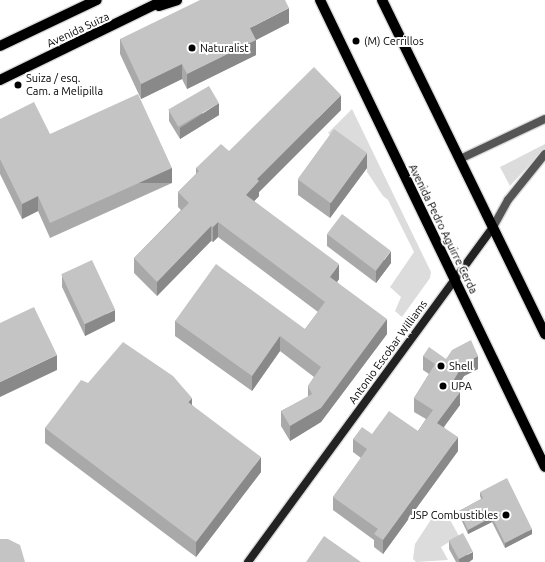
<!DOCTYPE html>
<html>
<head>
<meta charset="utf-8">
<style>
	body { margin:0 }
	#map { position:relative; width:545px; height:562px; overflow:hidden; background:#fff; font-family:Ubuntu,sans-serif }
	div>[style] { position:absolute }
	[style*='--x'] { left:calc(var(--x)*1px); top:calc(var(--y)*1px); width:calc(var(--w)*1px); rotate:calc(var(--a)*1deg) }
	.green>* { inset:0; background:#dcdcdc }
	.roads { filter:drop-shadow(1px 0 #dbdbdb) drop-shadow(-1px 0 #dbdbdb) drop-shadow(0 1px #dbdbdb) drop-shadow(0 -1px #dbdbdb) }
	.street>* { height:8px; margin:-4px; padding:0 4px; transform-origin:4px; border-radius:4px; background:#555 }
	.secondary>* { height:8px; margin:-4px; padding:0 4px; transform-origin:4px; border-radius:4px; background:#222 }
	.primary>* { height:10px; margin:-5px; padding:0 5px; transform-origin:5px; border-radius:5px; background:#000 }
	.wall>* { inset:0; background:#a9a9a9 }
	.shaded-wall>* { inset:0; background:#898989; transform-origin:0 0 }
	.building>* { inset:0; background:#c4c4c4; transform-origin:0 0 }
	.dots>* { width:11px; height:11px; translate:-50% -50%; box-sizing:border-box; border:2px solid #fff; border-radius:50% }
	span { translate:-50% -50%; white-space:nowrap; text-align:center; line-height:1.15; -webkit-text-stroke:4px #fff; paint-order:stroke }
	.street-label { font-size:11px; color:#000 }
	.poi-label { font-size:11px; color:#000 }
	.left { translate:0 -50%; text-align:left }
	.right { translate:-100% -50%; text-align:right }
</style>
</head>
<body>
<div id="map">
	<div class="green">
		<i style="clip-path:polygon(352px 109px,431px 272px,430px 278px,402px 317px,395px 311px,401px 297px,390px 287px,414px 252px,388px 200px,383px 196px,367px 172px,367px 165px,328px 133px)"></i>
		<i style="clip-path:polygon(545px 144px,545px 148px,510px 186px,500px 167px)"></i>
		<i style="clip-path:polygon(445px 511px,459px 536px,441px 547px,448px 560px,416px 562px,413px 559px,415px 544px,432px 518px)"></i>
	</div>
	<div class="roads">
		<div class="street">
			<i style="--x:460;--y:159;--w:94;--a:-25.2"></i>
			<i style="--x:493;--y:227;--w:31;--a:-61"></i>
			<i style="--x:508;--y:200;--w:59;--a:-51.2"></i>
		</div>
		<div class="secondary">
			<i style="--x:248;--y:562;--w:415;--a:-53.8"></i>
		</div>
		<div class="primary">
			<i style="--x:320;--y:0;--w:518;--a:64.28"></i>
			<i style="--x:382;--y:0;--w:372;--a:64"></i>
			<i style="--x:159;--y:6;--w:19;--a:-18"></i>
			<i style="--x:0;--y:46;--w:107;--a:-25.4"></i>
			<i style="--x:0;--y:80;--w:182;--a:-26"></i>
		</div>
	</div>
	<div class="wall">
		<i style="clip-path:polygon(289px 23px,256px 40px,256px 55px,187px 89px,182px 79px,141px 99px,120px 54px,120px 39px)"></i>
		<i style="clip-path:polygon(169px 110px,219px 115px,180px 139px,169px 121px)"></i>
		<i style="clip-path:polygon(341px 110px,259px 192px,259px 196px,254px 201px,339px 279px,337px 282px,387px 334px,321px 422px,290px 441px,281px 426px,281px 411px,308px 397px,308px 386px,314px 377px,280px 351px,252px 391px,175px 336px,175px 321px,305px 329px,318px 312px,218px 237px,213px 242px,211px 241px,157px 296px,134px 273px,134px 258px,181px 210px,178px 207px,178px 192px,196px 174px,196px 168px,229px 151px)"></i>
		<i style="clip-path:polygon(0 119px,50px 134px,172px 183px,50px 238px,38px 211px,22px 219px,0 174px)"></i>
		<i style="clip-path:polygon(367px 168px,330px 218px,298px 195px,298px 180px)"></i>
		<i style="clip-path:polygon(327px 234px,391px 263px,376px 283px,327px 246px)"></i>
		<i style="clip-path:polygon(62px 275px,115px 321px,85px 336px,62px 287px)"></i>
		<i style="clip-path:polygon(423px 356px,446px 359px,478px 369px,464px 376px,456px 390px,460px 405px,444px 427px,458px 451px,383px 554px,374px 547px,374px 540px,333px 510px,333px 497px,361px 458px,353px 452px,353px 439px,372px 434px,418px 431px,426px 419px,414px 412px,414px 398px,429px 374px,423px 370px)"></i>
		<i style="clip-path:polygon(88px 383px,192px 405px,261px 472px,196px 557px,45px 443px,45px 428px)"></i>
		<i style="clip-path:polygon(480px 492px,532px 534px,505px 548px,492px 522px,468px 534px,459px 515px,459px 511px,481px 499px,480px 496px)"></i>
		<i style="clip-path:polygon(449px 541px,473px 559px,469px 562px,456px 562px,449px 549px)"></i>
	</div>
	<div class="shaded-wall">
		<i style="clip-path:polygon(289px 8px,289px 23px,250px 43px,250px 28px)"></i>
		<i style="clip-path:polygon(256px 40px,256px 55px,187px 89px,187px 74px)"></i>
		<i style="clip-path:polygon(182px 64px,182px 79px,141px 99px,141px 84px)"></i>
		<i style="clip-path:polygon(341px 95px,341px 110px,259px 192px,259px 196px,246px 210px,246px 195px,257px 179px)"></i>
		<i style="clip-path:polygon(219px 103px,219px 115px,180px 139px,180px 128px)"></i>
		<i style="clip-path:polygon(367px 153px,367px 168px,330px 218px,330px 203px)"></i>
		<i style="left:172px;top:168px;width:15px;height:134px;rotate:90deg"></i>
		<i style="clip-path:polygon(38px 196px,38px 211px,22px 219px,22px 204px)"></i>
		<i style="clip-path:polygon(218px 222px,218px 237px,213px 242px,213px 227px)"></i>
		<i style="clip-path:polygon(211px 226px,211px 241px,157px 296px,157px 282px)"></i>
		<i style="clip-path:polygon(391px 251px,391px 263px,376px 283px,376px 271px)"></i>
		<i style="clip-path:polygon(339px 264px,339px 279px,330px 292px,330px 277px)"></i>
		<i style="clip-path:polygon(115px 310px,115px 321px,85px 336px,85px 324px)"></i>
		<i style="clip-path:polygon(387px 319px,387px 334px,321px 422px,290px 441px,290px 426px)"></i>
		<i style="clip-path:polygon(280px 336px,280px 351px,252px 391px,252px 376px)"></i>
		<i style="clip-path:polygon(57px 355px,57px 370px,0 397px,0 382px)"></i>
		<i style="clip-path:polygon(478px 356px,478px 369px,464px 376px,450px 400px,450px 386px,464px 363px)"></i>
		<i style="clip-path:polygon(460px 392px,460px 405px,437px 436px,437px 423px)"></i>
		<i style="clip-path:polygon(192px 398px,192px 413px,188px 402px)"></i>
		<i style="clip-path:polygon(458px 437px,458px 451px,383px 554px,383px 540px)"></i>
		<i style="clip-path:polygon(261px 457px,261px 472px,196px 557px,196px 542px)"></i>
		<i style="clip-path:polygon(492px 517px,492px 522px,468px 534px,468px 530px)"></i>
		<i style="clip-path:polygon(532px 529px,532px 534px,505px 548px,505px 543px)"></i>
		<i style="clip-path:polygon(473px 552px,473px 559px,469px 562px,459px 562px,459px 559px)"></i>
	</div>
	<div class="building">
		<i style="clip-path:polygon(200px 0,285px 0,289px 8px,250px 28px,256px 40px,187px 74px,182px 64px,141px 84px,120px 39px)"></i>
		<i style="clip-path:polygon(314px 67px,341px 95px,257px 179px,259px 181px,246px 195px,339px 264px,330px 277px,387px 319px,321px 408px,290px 426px,281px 411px,312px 394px,308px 386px,321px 367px,280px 336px,252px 376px,175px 321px,216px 264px,305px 329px,325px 302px,218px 222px,213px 227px,211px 226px,157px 282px,134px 258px,189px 203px,178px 192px,199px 171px,196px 168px,221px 144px,229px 151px)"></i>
		<i style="left:209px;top:86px;width:20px;height:47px;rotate:60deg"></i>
		<i style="clip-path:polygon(138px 94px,172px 168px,50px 223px,38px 196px,22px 204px,0 159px,0 119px,34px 102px,50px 134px)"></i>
		<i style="left:334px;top:129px;width:41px;height:62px;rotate:36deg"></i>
		<i style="left:342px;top:214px;width:61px;height:25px;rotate:37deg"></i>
		<i style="left:92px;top:260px;width:55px;height:34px;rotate:65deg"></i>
		<i style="clip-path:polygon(34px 307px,57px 355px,0 382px,0 323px)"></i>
		<i style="clip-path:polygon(471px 340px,478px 356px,464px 363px,450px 386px,460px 392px,437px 423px,458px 437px,383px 540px,374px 534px,378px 529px,333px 497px,367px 449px,353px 439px,362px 427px,372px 434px,389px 411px,418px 431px,433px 410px,414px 398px,435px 364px,423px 356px,429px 347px,446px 359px,452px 350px)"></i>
		<i style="clip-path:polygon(123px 342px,173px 376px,192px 398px,188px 402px,261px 457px,196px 542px,45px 428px,81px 380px,88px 383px)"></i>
		<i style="clip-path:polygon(507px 478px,532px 529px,505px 543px,492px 517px,468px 530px,459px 511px,483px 498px,480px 492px)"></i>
		<i style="left:463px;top:533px;width:21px;height:16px;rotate:62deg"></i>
		<i style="clip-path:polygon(324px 536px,361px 562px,306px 562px)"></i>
		<i style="clip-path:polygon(0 539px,8px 539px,20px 545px,25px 562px,0 562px)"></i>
	</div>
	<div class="dots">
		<i style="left:356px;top:41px;background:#000"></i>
		<i style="left:192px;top:48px;background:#000"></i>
		<i style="left:18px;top:85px;background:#000"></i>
		<i style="left:441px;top:366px;background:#000"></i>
		<i style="left:443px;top:386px;background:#000"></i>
		<i style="left:506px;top:515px;background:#000"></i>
	</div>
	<div class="street-label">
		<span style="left:78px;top:30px;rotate:-25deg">Avenida Suiza</span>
		<span style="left:443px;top:229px;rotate:64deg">Avenida Pedro Aguirre Cerda</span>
		<span style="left:388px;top:352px;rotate:-54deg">Antonio Escobar Williams</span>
	</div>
	<div class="poi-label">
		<span class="left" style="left:364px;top:41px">(M) Cerrillos</span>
		<span class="left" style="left:200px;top:48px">Naturalist</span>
		<span class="left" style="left:26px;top:85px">Suiza / esq.<br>Cam. a Melipilla</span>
		<span class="left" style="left:449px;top:366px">Shell</span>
		<span class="left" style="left:451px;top:386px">UPA</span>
		<span class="right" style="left:498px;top:515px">JSP Combustibles</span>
	</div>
</div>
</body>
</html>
